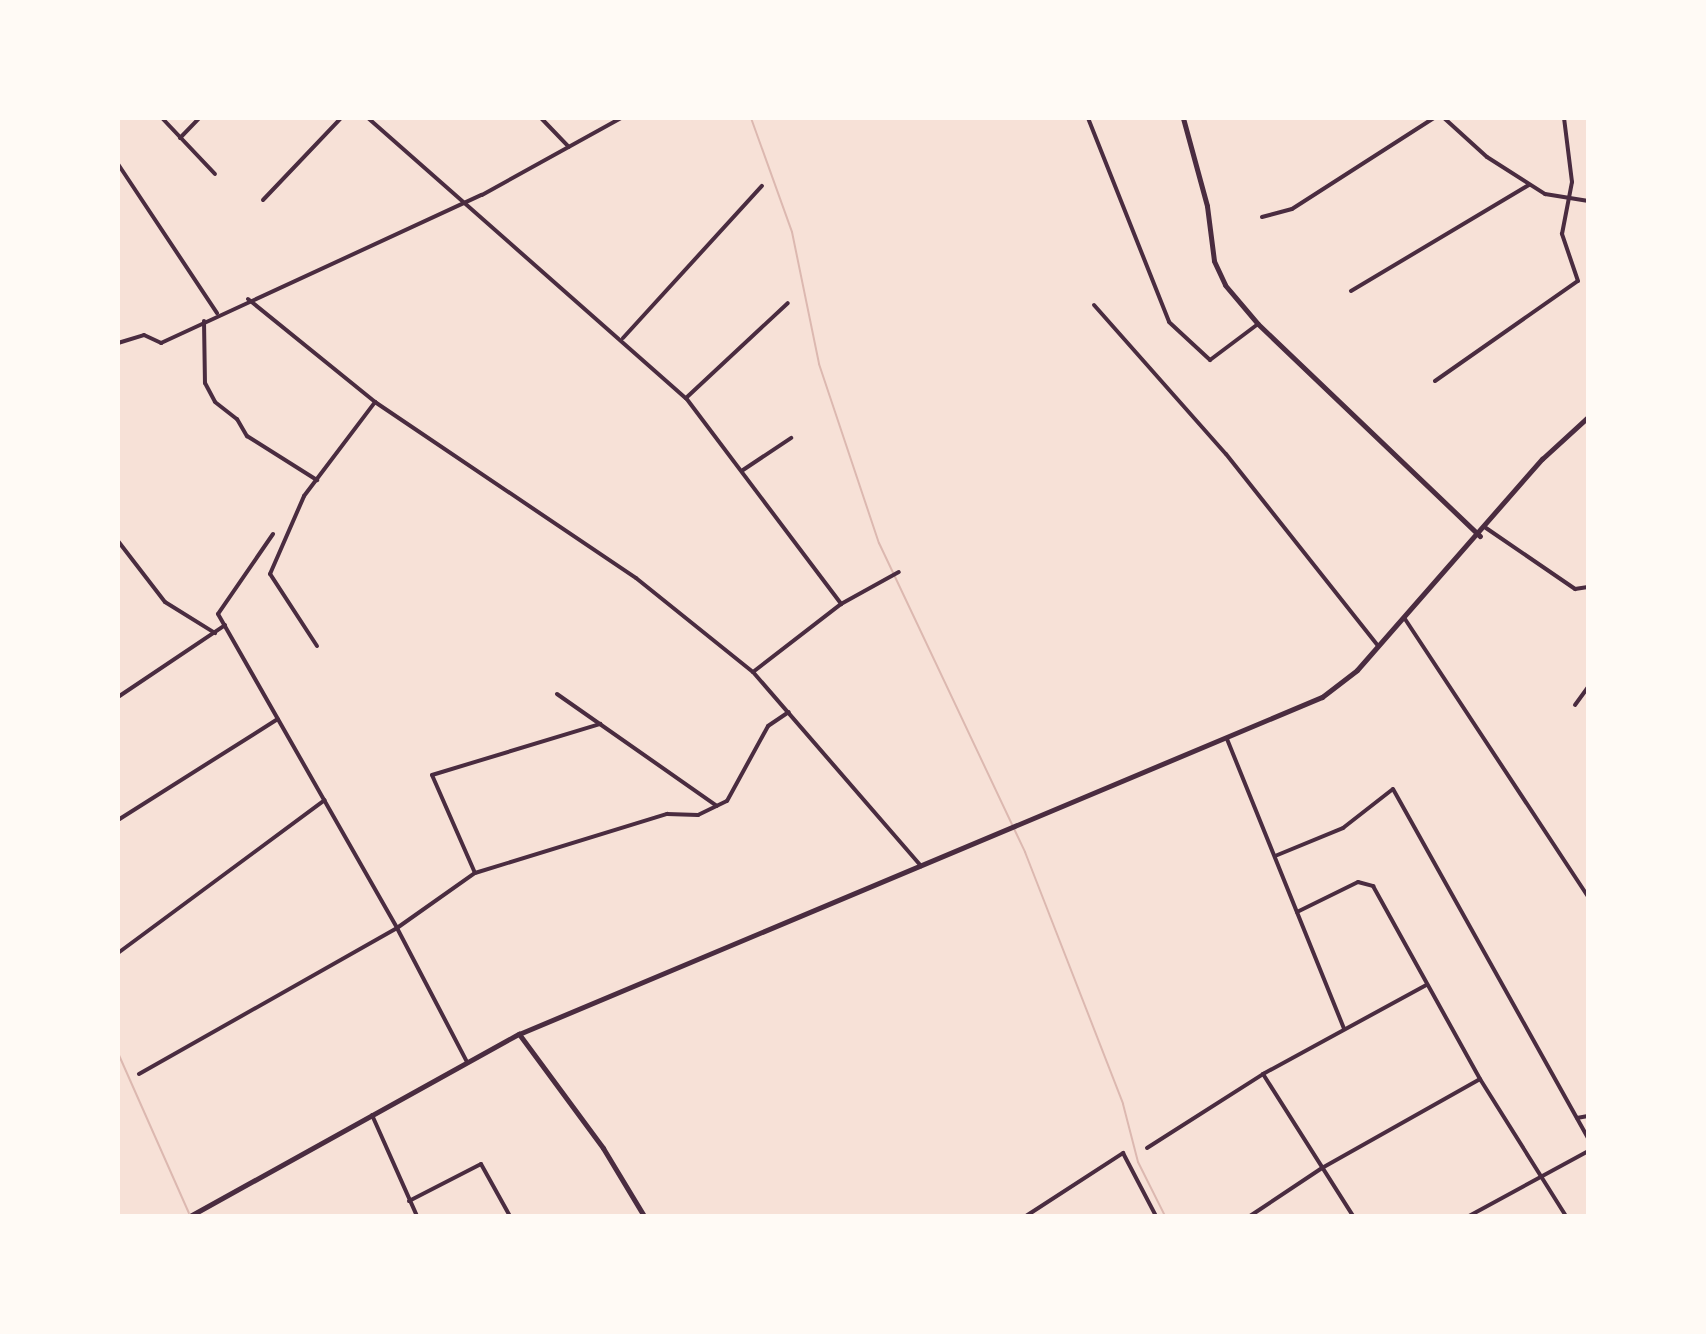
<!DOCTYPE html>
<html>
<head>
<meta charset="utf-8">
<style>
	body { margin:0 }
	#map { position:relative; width:1706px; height:1334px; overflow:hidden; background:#f7e1d7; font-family:Barlow,sans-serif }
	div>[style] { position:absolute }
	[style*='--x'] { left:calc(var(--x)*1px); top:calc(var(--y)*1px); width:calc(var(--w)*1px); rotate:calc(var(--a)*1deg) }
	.stream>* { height:2px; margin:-1px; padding:0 1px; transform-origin:1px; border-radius:1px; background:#dcb8b0 }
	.minor>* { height:4px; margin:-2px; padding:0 2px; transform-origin:2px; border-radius:2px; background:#4a2c40 }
	.tertiary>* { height:5px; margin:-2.5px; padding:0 2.5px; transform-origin:2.5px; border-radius:2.5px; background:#4a2c40 }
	span { translate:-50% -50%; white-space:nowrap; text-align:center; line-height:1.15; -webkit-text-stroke:8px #fffaf5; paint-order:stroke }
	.frame { position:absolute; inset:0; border:120px solid #fffaf5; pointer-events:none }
</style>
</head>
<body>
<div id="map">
	<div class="stream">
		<i style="--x:751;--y:118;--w:121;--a:70.2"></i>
		<i style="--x:792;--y:232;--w:135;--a:78.4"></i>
		<i style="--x:819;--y:364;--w:189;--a:71.5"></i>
		<i style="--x:879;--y:543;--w:342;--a:64.7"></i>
		<i style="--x:1025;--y:852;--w:270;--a:68.7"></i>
		<i style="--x:1123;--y:1104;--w:60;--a:75.5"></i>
		<i style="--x:1138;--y:1162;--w:60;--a:63.4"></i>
		<i style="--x:118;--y:1053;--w:175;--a:66.1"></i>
	</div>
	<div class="minor">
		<i style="--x:162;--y:118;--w:77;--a:46.6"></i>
		<i style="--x:368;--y:118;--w:424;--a:41.4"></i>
		<i style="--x:686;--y:398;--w:258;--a:53"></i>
		<i style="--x:541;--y:118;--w:40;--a:46"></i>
		<i style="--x:1088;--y:118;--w:219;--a:68.3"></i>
		<i style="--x:1169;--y:322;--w:56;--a:42.8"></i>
		<i style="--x:1210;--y:360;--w:60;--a:-36.9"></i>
		<i style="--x:1444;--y:118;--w:58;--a:42.2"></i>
		<i style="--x:1487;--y:157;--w:69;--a:32.5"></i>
		<i style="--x:1545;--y:194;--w:44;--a:9.2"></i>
		<i style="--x:180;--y:138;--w:28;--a:-46"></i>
		<i style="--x:118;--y:164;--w:179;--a:56.4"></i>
		<i style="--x:263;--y:200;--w:113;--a:-46.4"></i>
		<i style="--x:1262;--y:217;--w:31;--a:-15"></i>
		<i style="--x:1292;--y:209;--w:169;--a:-32.7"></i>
		<i style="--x:1351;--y:291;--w:207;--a:-30.8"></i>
		<i style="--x:248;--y:299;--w:164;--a:39"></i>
		<i style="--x:375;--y:402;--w:315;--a:34"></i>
		<i style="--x:636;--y:578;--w:150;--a:38.8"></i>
		<i style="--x:753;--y:672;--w:257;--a:49.1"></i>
		<i style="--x:1094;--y:305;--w:199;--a:48.5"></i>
		<i style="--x:1226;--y:454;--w:245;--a:51.6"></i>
		<i style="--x:204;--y:321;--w:62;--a:89.1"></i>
		<i style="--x:205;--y:383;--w:21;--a:62"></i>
		<i style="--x:215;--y:402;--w:28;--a:38"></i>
		<i style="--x:237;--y:419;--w:20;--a:60"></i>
		<i style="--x:247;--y:436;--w:83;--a:32.2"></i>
		<i style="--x:623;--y:338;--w:206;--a:-47.6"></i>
		<i style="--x:118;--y:343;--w:27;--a:-17"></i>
		<i style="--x:144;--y:335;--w:19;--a:25"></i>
		<i style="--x:161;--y:343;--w:353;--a:-24.8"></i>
		<i style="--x:482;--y:195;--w:159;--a:-29"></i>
		<i style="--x:1435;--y:381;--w:174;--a:-35"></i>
		<i style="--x:1578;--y:281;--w:50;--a:-108.8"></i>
		<i style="--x:1562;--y:234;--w:53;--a:-79.1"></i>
		<i style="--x:1572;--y:182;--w:64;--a:-97.1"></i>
		<i style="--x:686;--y:398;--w:139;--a:-43"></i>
		<i style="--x:743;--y:470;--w:58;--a:-33.7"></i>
		<i style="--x:1486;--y:528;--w:108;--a:34.4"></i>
		<i style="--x:1575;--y:589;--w:13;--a:-9"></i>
		<i style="--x:273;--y:534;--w:97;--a:124.5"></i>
		<i style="--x:218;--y:614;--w:361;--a:60.3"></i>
		<i style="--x:397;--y:928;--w:151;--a:62.4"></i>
		<i style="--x:118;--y:541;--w:77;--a:52.4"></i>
		<i style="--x:165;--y:602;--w:59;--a:31.8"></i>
		<i style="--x:1405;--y:619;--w:333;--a:56.6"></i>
		<i style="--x:317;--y:646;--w:86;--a:-123.1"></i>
		<i style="--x:270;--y:574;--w:85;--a:-66.4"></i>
		<i style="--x:304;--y:496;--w:118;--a:-52.9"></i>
		<i style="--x:753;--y:672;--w:111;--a:-37.7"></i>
		<i style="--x:841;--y:604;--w:66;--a:-28.9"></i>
		<i style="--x:557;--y:694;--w:195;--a:35"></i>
		<i style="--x:118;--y:697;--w:129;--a:-33.9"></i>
		<i style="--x:1575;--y:705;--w:22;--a:-54"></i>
		<i style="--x:1227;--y:739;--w:312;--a:68"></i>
		<i style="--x:118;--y:820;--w:189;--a:-32.3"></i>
		<i style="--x:1275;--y:856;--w:74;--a:-22.4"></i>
		<i style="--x:1343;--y:828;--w:63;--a:-38"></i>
		<i style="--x:1393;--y:789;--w:400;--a:60.8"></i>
		<i style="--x:475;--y:873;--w:107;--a:-113.7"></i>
		<i style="--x:432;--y:775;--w:176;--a:-16.9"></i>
		<i style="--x:1297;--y:912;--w:68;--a:-26.2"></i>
		<i style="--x:1358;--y:882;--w:16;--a:15"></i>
		<i style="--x:1373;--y:886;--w:221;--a:61"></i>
		<i style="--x:1480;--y:1079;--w:162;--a:57.9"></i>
		<i style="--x:118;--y:953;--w:257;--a:-36.5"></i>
		<i style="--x:139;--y:1074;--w:296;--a:-29.5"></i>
		<i style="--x:397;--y:928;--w:95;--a:-35.2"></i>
		<i style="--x:475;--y:873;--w:201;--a:-17.1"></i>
		<i style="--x:667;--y:814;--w:31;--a:2"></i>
		<i style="--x:698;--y:815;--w:32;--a:-26"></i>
		<i style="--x:727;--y:801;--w:85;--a:-61.3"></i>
		<i style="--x:768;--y:726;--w:25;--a:-34"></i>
		<i style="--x:1263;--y:1074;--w:168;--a:57.6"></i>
		<i style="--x:372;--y:1115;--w:111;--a:66"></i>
		<i style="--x:1577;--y:1118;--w:11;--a:-10"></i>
		<i style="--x:1147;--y:1148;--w:138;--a:-32.5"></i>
		<i style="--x:1263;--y:1074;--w:186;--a:-28.6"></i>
		<i style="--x:409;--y:1201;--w:81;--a:-27.2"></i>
		<i style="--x:481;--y:1164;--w:60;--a:60.9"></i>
		<i style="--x:1026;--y:1216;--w:116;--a:-33"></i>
		<i style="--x:1123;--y:1153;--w:71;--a:62.4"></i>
		<i style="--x:1250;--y:1216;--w:87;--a:-33.7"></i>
		<i style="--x:1322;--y:1168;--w:181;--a:-29.4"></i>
		<i style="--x:1469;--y:1216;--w:136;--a:-28.6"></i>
	</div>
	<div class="tertiary">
		<i style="--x:1183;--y:118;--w:91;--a:74.7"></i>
		<i style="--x:1207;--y:206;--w:55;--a:82.7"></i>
		<i style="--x:1214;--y:261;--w:26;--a:65"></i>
		<i style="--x:1225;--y:285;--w:51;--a:49.8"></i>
		<i style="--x:1258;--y:324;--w:307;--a:43.7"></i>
		<i style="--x:519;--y:1034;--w:142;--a:53.6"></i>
		<i style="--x:603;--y:1148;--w:79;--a:58.9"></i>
		<i style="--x:190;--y:1216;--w:376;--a:-29"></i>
		<i style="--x:519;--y:1034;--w:871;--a:-22.77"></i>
		<i style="--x:1322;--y:697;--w:44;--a:-37.6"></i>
		<i style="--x:1357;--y:670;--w:281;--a:-48.8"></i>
		<i style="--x:1542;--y:459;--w:62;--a:-42.4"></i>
	</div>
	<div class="frame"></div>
</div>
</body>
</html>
